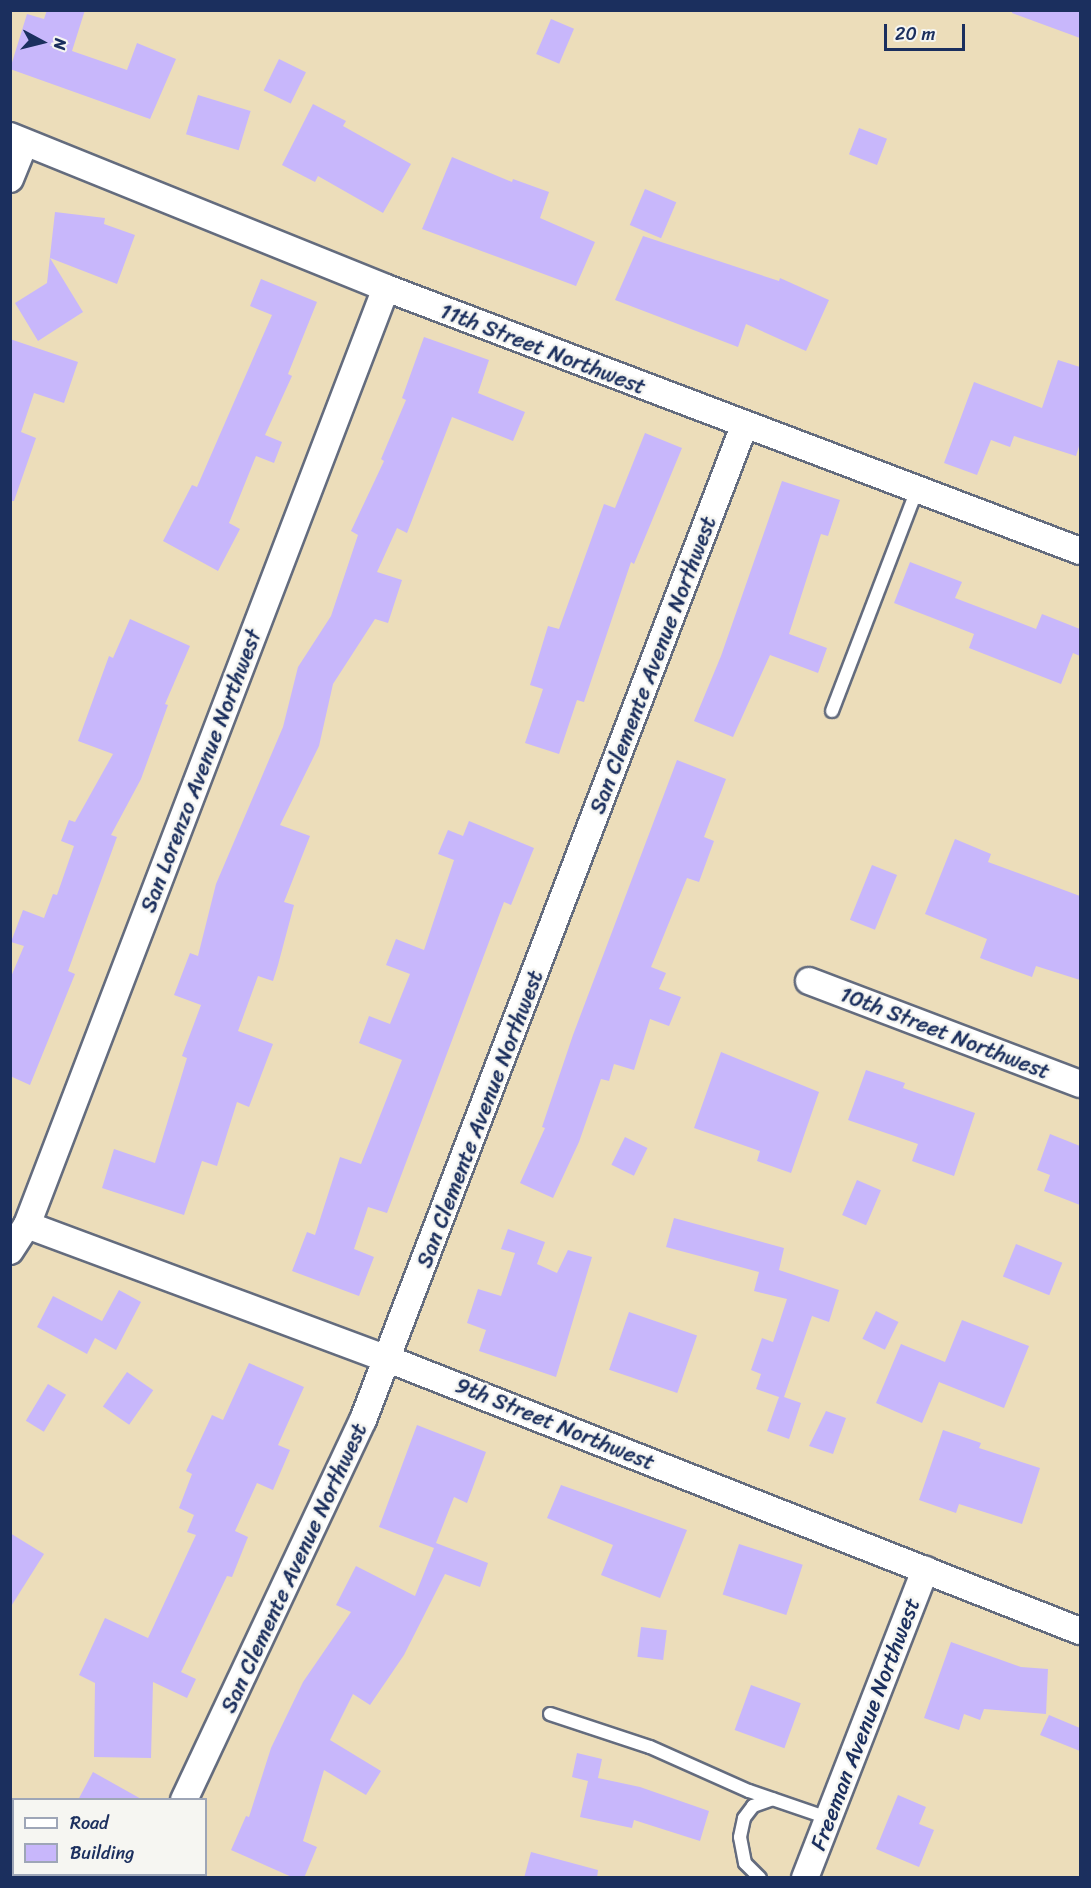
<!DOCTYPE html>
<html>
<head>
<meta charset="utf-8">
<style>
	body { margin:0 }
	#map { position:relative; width:1091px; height:1888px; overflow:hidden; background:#ecddba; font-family:Sriracha,sans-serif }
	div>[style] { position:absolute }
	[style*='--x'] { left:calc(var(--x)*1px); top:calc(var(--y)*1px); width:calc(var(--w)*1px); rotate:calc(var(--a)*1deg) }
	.building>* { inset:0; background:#c8b7fb; transform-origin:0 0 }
	.path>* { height:4px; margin-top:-2px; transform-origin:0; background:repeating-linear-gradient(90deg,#646c7e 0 1.5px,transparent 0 6px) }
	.roads { filter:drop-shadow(2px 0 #646c7e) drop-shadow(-2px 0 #646c7e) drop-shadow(0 2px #646c7e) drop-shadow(0 -2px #646c7e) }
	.service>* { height:12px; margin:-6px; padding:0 6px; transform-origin:6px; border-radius:6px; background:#fff }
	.minor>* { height:26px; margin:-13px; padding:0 13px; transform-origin:13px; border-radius:13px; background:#fff }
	span { translate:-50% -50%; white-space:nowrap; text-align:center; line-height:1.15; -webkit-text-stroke:5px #f6f6f2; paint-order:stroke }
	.street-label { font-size:22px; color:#1b2f5e }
	.frame { position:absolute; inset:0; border:12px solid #1b2f5e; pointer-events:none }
	.legend { position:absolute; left:12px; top:1798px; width:195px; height:78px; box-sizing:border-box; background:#f6f6f2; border:2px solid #9ea6b7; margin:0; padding:8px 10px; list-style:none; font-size:18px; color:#1b2f5e }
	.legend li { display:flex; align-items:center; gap:12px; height:30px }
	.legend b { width:30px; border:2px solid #9ea6b7 }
	.north { position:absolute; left:12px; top:12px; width:60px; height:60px; -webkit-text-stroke:4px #f6f6f2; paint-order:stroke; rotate:97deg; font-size:16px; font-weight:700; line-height:24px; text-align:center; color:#1b2f5e }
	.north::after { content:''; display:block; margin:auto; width:21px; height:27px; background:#1b2f5e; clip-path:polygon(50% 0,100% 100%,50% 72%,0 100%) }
	.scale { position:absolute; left:884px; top:24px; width:81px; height:27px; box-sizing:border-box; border:3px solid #1b2f5e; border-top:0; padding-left:8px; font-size:18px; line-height:21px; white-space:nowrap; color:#1b2f5e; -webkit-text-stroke:4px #f6f6f2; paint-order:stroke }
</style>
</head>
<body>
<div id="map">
	<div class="building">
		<i style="clip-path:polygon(47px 10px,85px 10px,72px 51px,127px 70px,137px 43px,176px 59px,150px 119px,10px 69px,27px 14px,44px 19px)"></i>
		<i style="clip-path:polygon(1012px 10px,1080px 10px,1080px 38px,1012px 13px)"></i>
		<i style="left:551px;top:19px;width:25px;height:38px;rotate:23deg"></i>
		<i style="left:279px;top:59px;width:30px;height:35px;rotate:26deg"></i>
		<i style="left:198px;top:95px;width:55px;height:41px;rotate:17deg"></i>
		<i style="clip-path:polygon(313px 104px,346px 121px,343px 126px,411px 164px,383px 213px,318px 176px,315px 182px,282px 165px)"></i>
		<i style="left:859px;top:128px;width:30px;height:28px;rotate:21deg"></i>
		<i style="clip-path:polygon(452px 157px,512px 182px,513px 179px,549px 192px,540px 218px,595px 242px,576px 286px,422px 229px)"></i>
		<i style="left:645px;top:189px;width:34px;height:39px;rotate:23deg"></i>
		<i style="clip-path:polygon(55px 212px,105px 218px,104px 224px,135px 235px,117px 284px,50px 258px,83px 312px,38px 341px,15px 303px,47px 283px)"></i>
		<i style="clip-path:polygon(643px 236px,779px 281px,780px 278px,829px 300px,806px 351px,746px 324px,738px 347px,615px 300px)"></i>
		<i style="clip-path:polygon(261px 279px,317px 302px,288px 374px,292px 376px,265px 435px,282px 442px,274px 463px,256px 456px,229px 523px,240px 529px,218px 571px,163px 541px,192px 485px,197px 487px,272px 315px,250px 306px)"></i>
		<i style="clip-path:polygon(424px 337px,489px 360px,478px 393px,525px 412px,513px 441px,452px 417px,407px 533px,397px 528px,377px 572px,402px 580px,388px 623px,375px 619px,333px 684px,319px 746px,280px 825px,310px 836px,284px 902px,294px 905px,278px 965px,273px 981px,258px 976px,238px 1031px,273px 1044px,249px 1107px,237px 1102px,217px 1166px,202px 1161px,184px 1215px,102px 1188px,114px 1149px,155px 1163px,187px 1058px,182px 1056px,201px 1005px,174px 995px,190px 953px,198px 956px,216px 884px,283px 727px,298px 667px,331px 616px,358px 535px,351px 531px,384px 461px,381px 459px,406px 400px,402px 398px)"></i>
		<i style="clip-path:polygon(10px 339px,78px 362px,64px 403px,34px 393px,21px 432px,36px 438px,14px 501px,10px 501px)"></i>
		<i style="clip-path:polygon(1058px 360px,1080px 367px,1080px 443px,1076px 456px,1014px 436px,1010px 447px,991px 440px,977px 475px,944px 463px,974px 382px,1042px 408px)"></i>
		<i style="clip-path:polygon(645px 433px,682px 448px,634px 564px,631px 562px,584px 702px,577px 700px,559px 754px,525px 743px,543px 689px,530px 685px,548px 626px,559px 629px,604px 504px,615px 508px)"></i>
		<i style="clip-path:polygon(782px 481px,840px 500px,828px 536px,821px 534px,789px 634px,827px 648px,818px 673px,770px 655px,733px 737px,694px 721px,721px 656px)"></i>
		<i style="clip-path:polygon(910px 562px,962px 582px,955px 598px,1036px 629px,1042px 614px,1080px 629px,1080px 656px,1073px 653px,1061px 684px,969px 648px,974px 634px,894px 603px)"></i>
		<i style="clip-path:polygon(130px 619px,190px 646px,165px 704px,168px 705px,141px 779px,111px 835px,117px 837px,68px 971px,75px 974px,30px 1085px,10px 1076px,10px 979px,24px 946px,11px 942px,23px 910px,44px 918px,53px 894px,57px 895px,74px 846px,61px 841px,69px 820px,75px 822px,113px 754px,78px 741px,109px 656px,113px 658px)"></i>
		<i style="clip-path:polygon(677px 760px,726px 779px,704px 837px,714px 841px,699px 882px,687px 878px,651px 967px,666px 973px,659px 989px,681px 997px,669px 1026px,650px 1019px,634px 1070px,614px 1064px,609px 1081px,601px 1079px,579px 1142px,553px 1198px,520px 1183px,545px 1128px,542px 1127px,573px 1035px)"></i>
		<i style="clip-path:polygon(469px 821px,534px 848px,511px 905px,504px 902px,387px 1213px,368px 1207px,354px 1249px,374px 1257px,359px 1296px,292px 1271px,307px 1232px,315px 1235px,340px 1157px,361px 1164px,402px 1060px,359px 1043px,369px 1016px,390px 1024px,410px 974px,386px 965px,396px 939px,424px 950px,454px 860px,438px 854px,448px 830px,463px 836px)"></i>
		<i style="clip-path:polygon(955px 839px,991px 854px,988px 862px,1080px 896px,1080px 980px,1036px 966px,1032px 977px,980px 958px,987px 939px,925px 914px)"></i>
		<i style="left:872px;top:865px;width:27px;height:59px;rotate:22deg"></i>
		<i style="clip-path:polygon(721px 1052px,819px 1092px,791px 1173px,757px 1161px,760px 1151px,694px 1128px)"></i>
		<i style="clip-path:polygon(866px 1070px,905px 1083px,903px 1088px,975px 1113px,954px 1176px,912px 1161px,918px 1144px,848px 1120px)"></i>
		<i style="clip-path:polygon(1050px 1134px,1080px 1146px,1080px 1205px,1044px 1191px,1050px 1175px,1037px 1170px)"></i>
		<i style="left:625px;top:1137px;width:25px;height:31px;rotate:26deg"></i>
		<i style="left:857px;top:1180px;width:26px;height:38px;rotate:23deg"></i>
		<i style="clip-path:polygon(674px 1218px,784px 1248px,779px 1270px,839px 1290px,829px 1322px,812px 1316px,784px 1397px,801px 1403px,789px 1439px,767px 1431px,779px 1397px,756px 1389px,761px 1374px,751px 1370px,762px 1338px,773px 1342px,787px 1299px,754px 1291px,759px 1272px,666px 1247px)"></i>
		<i style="clip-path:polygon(508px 1229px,545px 1242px,537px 1264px,557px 1273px,568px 1250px,592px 1257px,556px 1377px,479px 1351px,486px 1330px,467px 1323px,478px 1289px,501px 1296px,515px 1253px,501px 1249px)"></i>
		<i style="left:1016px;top:1244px;width:50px;height:35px;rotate:22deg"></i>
		<i style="clip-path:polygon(119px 1290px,141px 1302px,116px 1350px,95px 1338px,87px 1354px,37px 1327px,53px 1296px,102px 1321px)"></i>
		<i style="left:876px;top:1311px;width:25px;height:31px;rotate:26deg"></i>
		<i style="left:629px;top:1312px;width:72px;height:61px;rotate:19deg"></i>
		<i style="clip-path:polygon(962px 1320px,1029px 1346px,1004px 1408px,939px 1382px,922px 1423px,876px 1403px,901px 1344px,945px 1362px)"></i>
		<i style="clip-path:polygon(249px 1363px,304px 1387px,278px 1445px,290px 1450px,273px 1490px,257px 1483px,235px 1531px,248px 1537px,232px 1577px,227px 1576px,181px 1672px,196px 1679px,187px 1698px,153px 1682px,151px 1758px,94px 1757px,95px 1683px,79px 1675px,105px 1618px,148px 1638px,196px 1535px,187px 1532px,194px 1515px,179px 1508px,192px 1474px,186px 1471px,212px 1415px,223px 1420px)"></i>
		<i style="left:127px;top:1372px;width:32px;height:42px;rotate:35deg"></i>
		<i style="left:48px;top:1384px;width:21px;height:43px;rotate:31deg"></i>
		<i style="clip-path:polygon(826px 1411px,846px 1418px,833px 1454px,809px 1446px)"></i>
		<i style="clip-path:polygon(417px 1425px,486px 1452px,467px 1503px,454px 1497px,436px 1543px,488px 1563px,480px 1587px,445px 1574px,404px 1655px,370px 1705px,353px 1694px,330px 1740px,381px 1771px,366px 1795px,324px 1770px,303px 1841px,317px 1847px,304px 1878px,294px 1878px,231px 1850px,246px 1816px,249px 1817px,271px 1748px,303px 1682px,351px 1612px,336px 1605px,356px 1566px,415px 1596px,434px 1548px,379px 1527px)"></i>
		<i style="clip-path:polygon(943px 1430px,981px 1443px,979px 1448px,1040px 1468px,1022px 1524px,959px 1504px,956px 1513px,919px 1500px)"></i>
		<i style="clip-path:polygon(561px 1485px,687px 1530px,660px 1598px,601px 1575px,613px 1545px,547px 1518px)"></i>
		<i style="clip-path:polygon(10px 1533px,44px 1554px,10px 1608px)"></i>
		<i style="left:739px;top:1544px;width:67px;height:53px;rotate:18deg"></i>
		<i style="left:641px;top:1627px;width:26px;height:30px;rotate:7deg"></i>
		<i style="clip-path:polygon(951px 1642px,1021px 1667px,1048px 1669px,1046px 1714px,984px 1709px,980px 1720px,964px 1714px,959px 1730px,924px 1718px)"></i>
		<i style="left:751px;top:1685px;width:53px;height:48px;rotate:20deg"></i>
		<i style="clip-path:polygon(1049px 1715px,1080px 1728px,1080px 1751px,1040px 1735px)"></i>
		<i style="clip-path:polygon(577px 1753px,602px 1759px,598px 1778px,640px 1787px,709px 1811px,700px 1841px,634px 1820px,632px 1828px,580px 1817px,588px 1781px,572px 1777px)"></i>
		<i style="clip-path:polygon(93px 1772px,143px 1800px,78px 1800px)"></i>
		<i style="clip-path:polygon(898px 1795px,926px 1807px,919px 1824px,934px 1830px,919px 1867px,876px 1849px)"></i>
		<i style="clip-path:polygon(531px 1852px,598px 1870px,597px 1878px,524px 1878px)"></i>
	</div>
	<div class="path">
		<i style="--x:10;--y:1856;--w:4;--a:14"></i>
		<i style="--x:42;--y:1874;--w:6;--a:39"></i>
	</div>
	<div class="roads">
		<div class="service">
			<i style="--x:832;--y:711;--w:237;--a:-69"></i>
			<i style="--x:550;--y:1714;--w:105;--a:18.3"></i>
			<i style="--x:650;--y:1747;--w:108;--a:24"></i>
			<i style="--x:749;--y:1791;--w:83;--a:18.9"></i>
			<i style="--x:760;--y:1878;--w:21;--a:-135"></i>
			<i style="--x:745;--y:1863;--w:26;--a:-101"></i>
			<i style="--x:740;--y:1837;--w:19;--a:-78"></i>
			<i style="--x:744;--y:1818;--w:15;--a:-53"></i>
			<i style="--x:753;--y:1806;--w:21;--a:-19"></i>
		</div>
		<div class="minor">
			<i style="--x:10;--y:136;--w:406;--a:22"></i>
			<i style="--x:386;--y:288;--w:742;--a:20.75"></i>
			<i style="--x:10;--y:179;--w:38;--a:-68"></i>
			<i style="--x:809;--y:981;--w:290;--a:20.8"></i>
			<i style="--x:27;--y:1225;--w:385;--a:20.4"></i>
			<i style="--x:388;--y:1359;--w:744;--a:21.46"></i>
			<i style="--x:10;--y:1251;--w:31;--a:-57"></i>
			<i style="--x:27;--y:1225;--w:1003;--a:-69.04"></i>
			<i style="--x:184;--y:1800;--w:420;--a:-64.8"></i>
			<i style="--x:363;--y:1420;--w:1065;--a:-69.03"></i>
			<i style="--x:148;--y:1878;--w:4;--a:-76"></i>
			<i style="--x:805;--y:1878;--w:331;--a:-68.7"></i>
		</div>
	</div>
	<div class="street-label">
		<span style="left:543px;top:349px;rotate:21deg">11th Street Northwest</span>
		<span style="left:653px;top:665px;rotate:-69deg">San Clemente Avenue Northwest</span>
		<span style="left:201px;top:771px;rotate:-69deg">San Lorenzo Avenue Northwest</span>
		<span style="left:945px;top:1033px;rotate:21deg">10th Street Northwest</span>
		<span style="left:480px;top:1119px;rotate:-69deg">San Clemente Avenue Northwest</span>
		<span style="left:555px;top:1424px;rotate:22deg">9th Street Northwest</span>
		<span style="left:294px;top:1568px;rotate:-65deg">San Clemente Avenue Northwest</span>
		<span style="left:865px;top:1724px;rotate:-69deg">Freeman Avenue Northwest</span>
	</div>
	<div class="frame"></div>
	<ul class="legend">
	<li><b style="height:8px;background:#fff"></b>Road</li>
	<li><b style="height:16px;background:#c8b7fb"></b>Building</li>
	</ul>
	<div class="north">N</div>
	<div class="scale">20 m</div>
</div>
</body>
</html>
